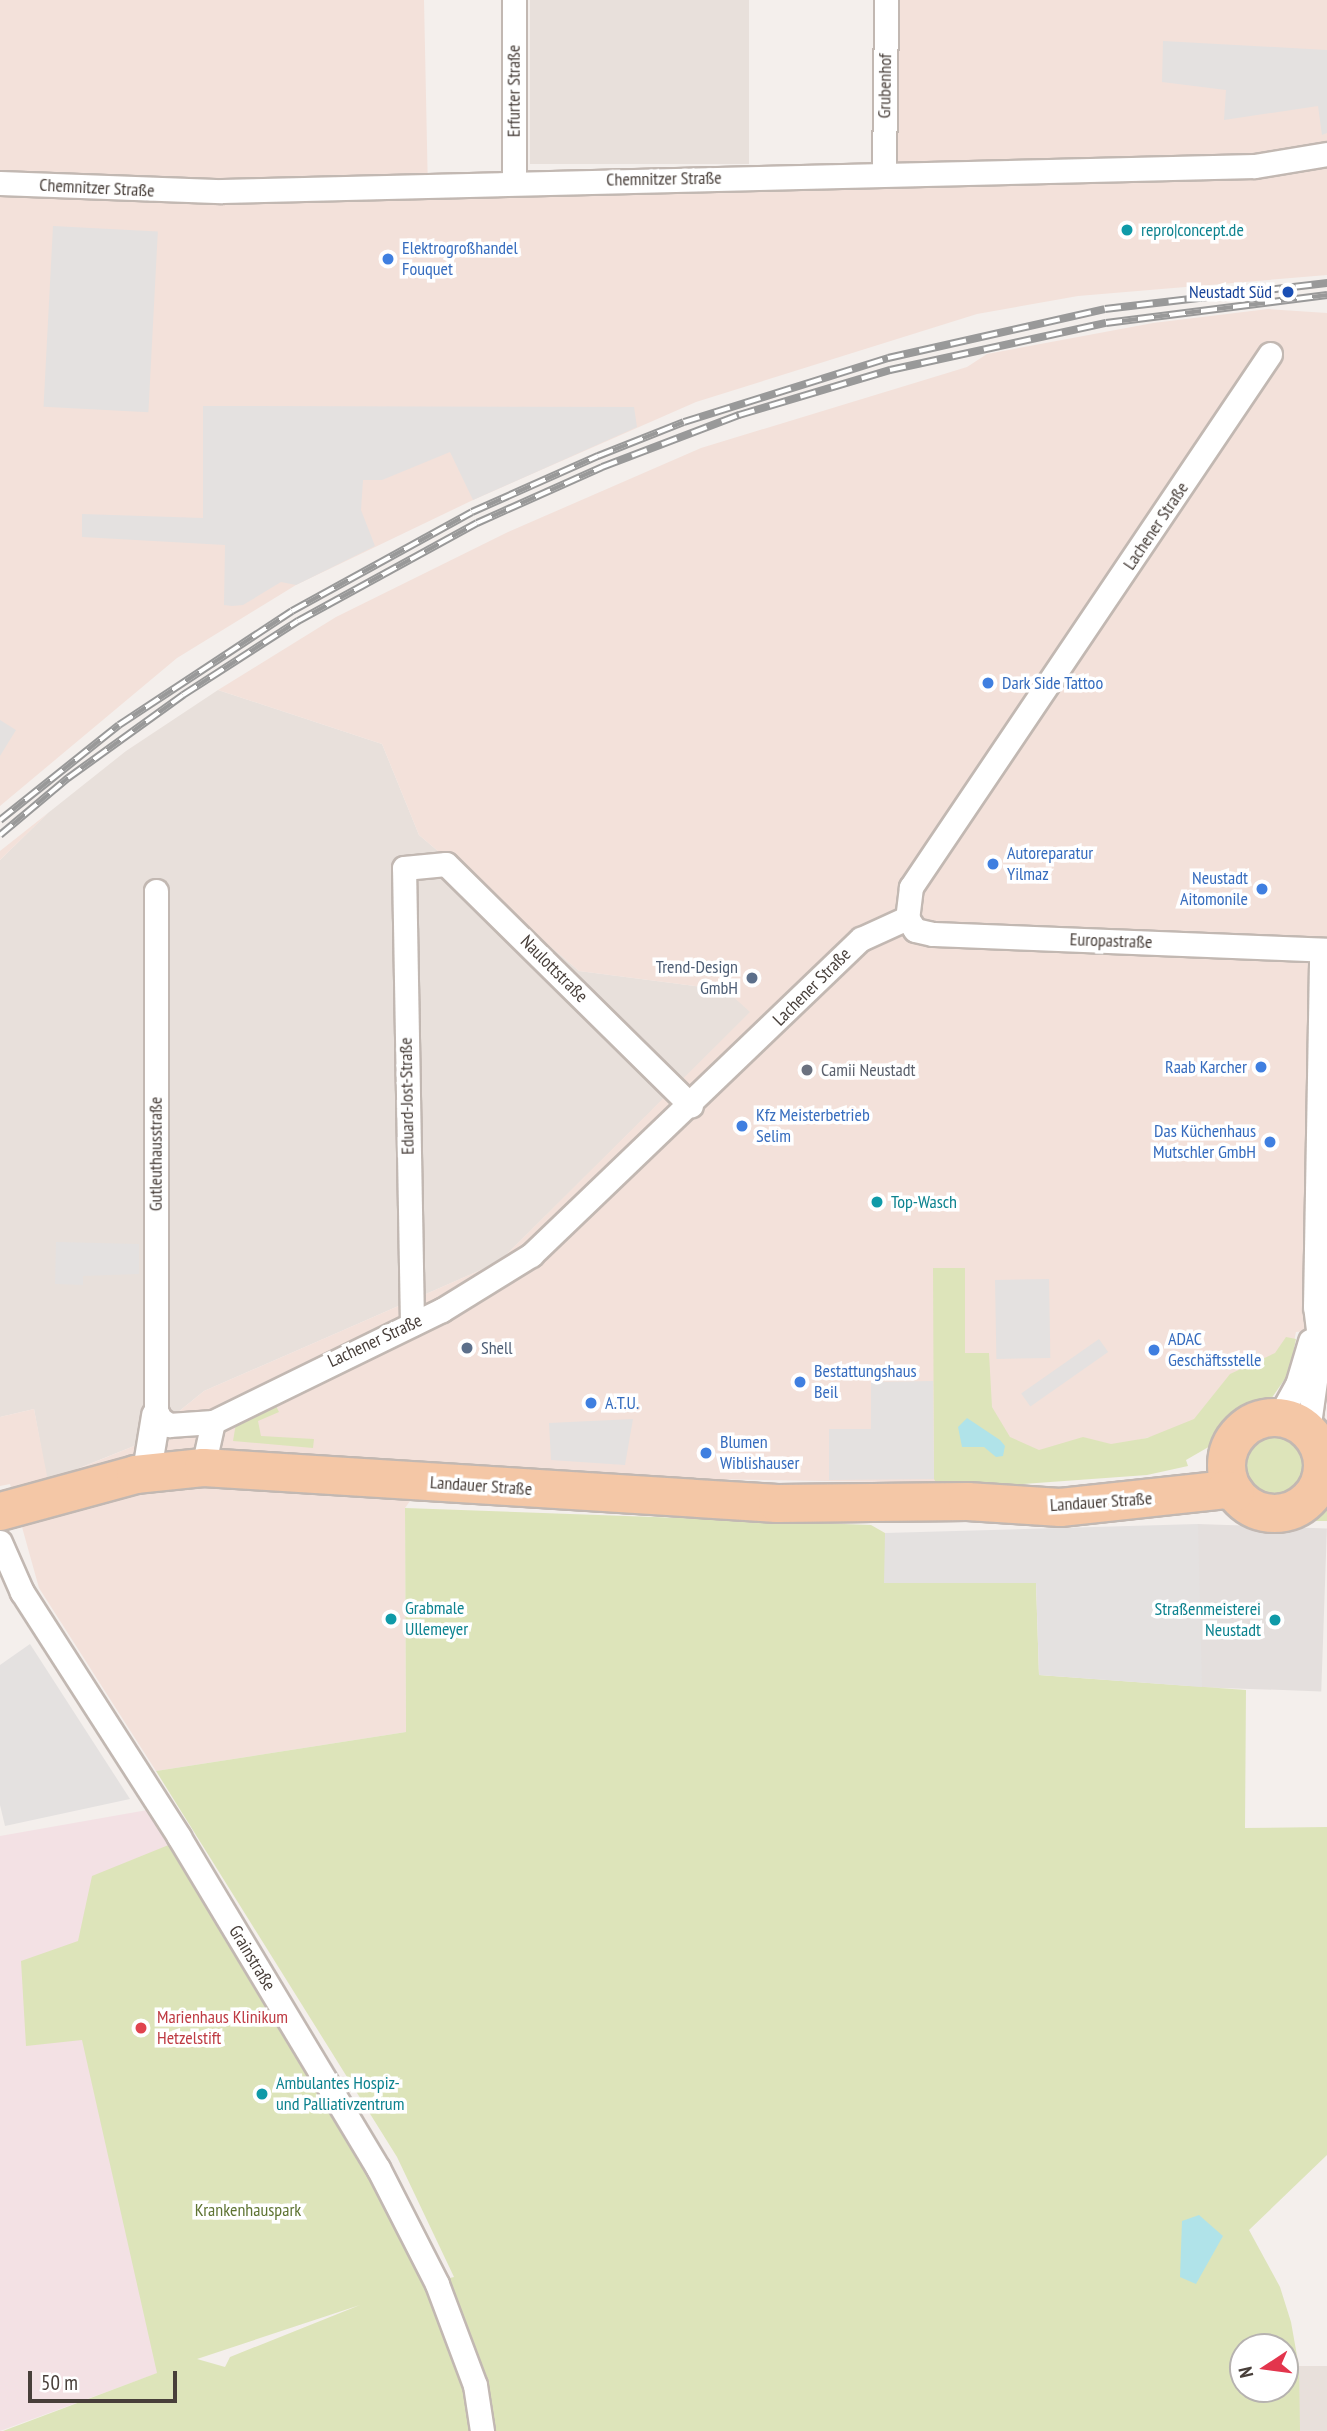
<!DOCTYPE html>
<html>
<head>
<meta charset="utf-8">
<style>
	body { margin:0 }
	#map { position:relative; width:1327px; height:2431px; overflow:hidden; background:#f4efec; font-family:"PT Sans Narrow",sans-serif }
	div>[style] { position:absolute }
	[style*='--x'] { left:calc(var(--x)*1px); top:calc(var(--y)*1px); width:calc(var(--w)*1px); rotate:calc(var(--a)*1deg) }
	.residential>* { inset:0; background:#e8e0db; transform-origin:0 0 }
	.commercial>* { inset:0; background:#f3e1da }
	.industrial>* { inset:0; background:#e4dfdd; transform-origin:0 0 }
	.medical>* { inset:0; background:#f3e1e4 }
	.green>* { inset:0; background:#dde4ba }
	.round { border-radius:50% }
	.parking>* { inset:0; background:#e4e1e0; transform-origin:0 0 }
	.water>* { inset:0; background:#b0e3e9 }
	.roads { filter:drop-shadow(2px 0 #c2b8b2) drop-shadow(-2px 0 #c2b8b2) drop-shadow(0 2px #c2b8b2) drop-shadow(0 -2px #c2b8b2) }
	.minor>* { height:23px; margin:-11.5px; padding:0 11.5px; transform-origin:11.5px; border-radius:11.5px; background:#fff }
	.tertiary>* { height:28px; margin:-14px; padding:0 14px; transform-origin:14px; border-radius:14px; background:#fff }
	.primary>* { height:37px; margin:-18.5px; padding:0 18.5px; transform-origin:18.5px; border-radius:18.5px; background:#f4c7a6 }
	.primary>.ring { margin:-18.5px; padding:0; box-sizing:content-box; background:none; border:37px solid #f4c7a6; border-radius:50% }
	.rail>* { height:8px; margin-top:-4px; transform-origin:0; background:repeating-linear-gradient(90deg,#fff 0 16px,#999 0 32px); box-sizing:border-box; border-block:2px solid #999 }
	.dots>* { width:19px; height:19px; translate:-50% -50%; box-sizing:border-box; border:4px solid #fff; border-radius:50% }
	span { translate:-50% -50%; white-space:nowrap; text-align:center; line-height:1.15; -webkit-text-stroke:7px #fff; paint-order:stroke }
	.street-label { font-size:18px; color:#483f3a }
	.culture-label { font-size:18px; color:#0d838f }
	.left { translate:0 -50%; text-align:left }
	.right { translate:-100% -50%; text-align:right }
	.shop-label { font-size:18px; color:#366cbe }
	.transit-label { font-size:18px; color:#164399 }
	.service-label { font-size:18px; color:#4e5e75 }
	.worship-label { font-size:18px; color:#5b616d }
	.health-label { font-size:18px; color:#be3a42 }
	.park-label { font-size:18px; color:#5f7433 }
	.north { position:absolute; left:1229px; top:2333px; width:70px; height:70px; box-sizing:border-box; background:#fff; border:2px solid #b6b2b0; border-radius:50%; rotate:257deg; font-size:19px; font-weight:700; line-height:28px; text-align:center; color:#483f3a }
	.north::after { content:''; display:block; margin:auto; width:24px; height:32px; background:#e3354d; clip-path:polygon(50% 0,100% 100%,50% 72%,0 100%) }
	.scale { position:absolute; left:28px; top:2371px; width:149px; height:32px; box-sizing:border-box; border:4px solid #483f3a; border-top:0; padding-left:9px; font-size:21px; line-height:24px; white-space:nowrap; color:#483f3a; -webkit-text-stroke:5px #fff; paint-order:stroke }
</style>
</head>
<body>
<div id="map">
	<div class="residential">
		<i style="left:530px;top:0;width:219px;height:164px"></i>
		<i style="clip-path:polygon(218px 690px,382px 744px,419px 835px,579px 971px,726px 990px,751px 1012px,499px 1262px,204px 1391px,139px 1444px,47px 1481px,34px 1409px,0 1417px,0 860px,48px 813px,126px 751px)"></i>
		<i style="left:1327px;top:2366px;width:65px;height:28px;rotate:90deg"></i>
	</div>
	<div class="commercial">
		<i style="clip-path:polygon(0 0,424px 0,428px 193px,884px 173px,886px 0,1327px 0,1327px 275px,1078px 296px,977px 314px,696px 402px,473px 500px,296px 585px,177px 658px,0 806px)"></i>
		<i style="clip-path:polygon(1268px 309px,1327px 313px,1327px 1329px,1296px 1332px,1292px 1351px,1264px 1401px,1227px 1419px,954px 1483px,644px 1478px,436px 1464px,405px 1508px,406px 1732px,156px 1771px,39px 1588px,10px 1484px,0 1486px,0 1417px,34px 1409px,48px 1481px,139px 1444px,204px 1391px,499px 1262px,750px 1012px,726px 990px,579px 971px,419px 835px,382px 744px,218px 690px,336px 617px,508px 532px,701px 448px,967px 367px,987px 354px,1153px 323px)"></i>
		<i style="clip-path:polygon(48px 813px,0 860px,0 851px)"></i>
	</div>
	<div class="industrial">
		<i style="left:1198px;top:1524px;width:129px;height:163px;rotate:2deg"></i>
	</div>
	<div class="medical">
		<i style="clip-path:polygon(153px 1809px,193px 1885px,196px 2359px,0 2431px,0 1836px)"></i>
	</div>
	<div class="green">
		<i style="clip-path:polygon(933px 1268px,965px 1268px,965px 1353px,989px 1353px,992px 1407px,1010px 1437px,1039px 1450px,1083px 1437px,1111px 1444px,1147px 1438px,1194px 1419px,1230px 1374px,1275px 1353px,1286px 1337px,1296px 1339px,1289px 1373px,1271px 1399px,1236px 1414px,1212px 1445px,1186px 1460px,1188px 1466px,1147px 1475px,940px 1490px,934px 1479px)"></i>
		<i style="clip-path:polygon(275px 1404px,279px 1412px,258px 1421px,261px 1436px,314px 1439px,313px 1448px,233px 1441px,236px 1423px)"></i>
		<i class="round" style="left:1240px;top:1427px;width:72px;height:72px"></i>
		<i style="clip-path:polygon(1327px 1500px,1327px 1521px,1297px 1521px,1303px 1511px)"></i>
		<i style="clip-path:polygon(evenodd,405px 1508px,871px 1525px,885px 1533px,885px 1583px,1036px 1583px,1039px 1675px,1246px 1690px,1245px 1828px,1327px 1827px,1327px 2155px,1249px 2230px,1280px 2287px,1291px 2322px,1299px 2367px,1300px 2431px,3px 2431px,157px 2373px,82px 2040px,26px 2046px,21px 1961px,78px 1941px,92px 1876px,171px 1844px,371px 2171px,422px 2284px,454px 2277px,397px 2157px,156px 1771px,406px 1732px,405px 1508px,360px 2305px,230px 2357px,225px 2367px,197px 2359px,360px 2305px,405px 1508px,1243px 2347px,1285px 2347px,1285px 2389px,1243px 2389px,1243px 2347px)"></i>
	</div>
	<div class="parking">
		<i style="clip-path:polygon(1163px 41px,1327px 50px,1327px 133px,1322px 135px,1318px 106px,1224px 120px,1226px 90px,1162px 82px)"></i>
		<i style="left:53px;top:226px;width:105px;height:181px;rotate:3deg"></i>
		<i style="clip-path:polygon(203px 406px,634px 407px,637px 427px,473px 500px,450px 452px,382px 480px,363px 480px,361px 510px,375px 546px,296px 585px,281px 582px,243px 605px,232px 606px,224px 605px,225px 545px,82px 537px,82px 514px,203px 518px)"></i>
		<i style="clip-path:polygon(0 720px,16px 730px,0 756px)"></i>
		<i style="clip-path:polygon(56px 1242px,139px 1244px,139px 1274px,83px 1276px,83px 1285px,55px 1284px)"></i>
		<i style="left:1049px;top:1279px;width:79px;height:54px;rotate:89deg"></i>
		<i style="left:1099px;top:1339px;width:16px;height:95px;rotate:55deg"></i>
		<i style="clip-path:polygon(933px 1381px,934px 1479px,829px 1480px,829px 1429px,871px 1429px,871px 1382px)"></i>
		<i style="clip-path:polygon(633px 1419px,625px 1465px,551px 1460px,549px 1423px)"></i>
		<i style="clip-path:polygon(1198px 1524px,1202px 1687px,1039px 1675px,1036px 1583px,884px 1583px,885px 1533px)"></i>
		<i style="clip-path:polygon(30px 1644px,130px 1799px,5px 1826px,0 1805px,0 1665px)"></i>
	</div>
	<div class="water">
		<i style="clip-path:polygon(967px 1418px,1000px 1440px,1005px 1446px,1003px 1456px,996px 1457px,984px 1447px,962px 1447px,958px 1427px)"></i>
		<i style="clip-path:polygon(1199px 2215px,1223px 2236px,1196px 2284px,1180px 2277px,1182px 2221px)"></i>
	</div>
	<div class="roads">
		<div class="minor">
			<i style="--x:514;--y:0;--w:181;--a:90"></i>
			<i style="--x:884;--y:173;--w:173;--a:-89.3"></i>
			<i style="--x:0;--y:183;--w:222;--a:2.1"></i>
			<i style="--x:222;--y:191;--w:1033;--a:-1.39"></i>
			<i style="--x:1255;--y:166;--w:73;--a:-9.5"></i>
			<i style="--x:1270;--y:354;--w:643;--a:123.96"></i>
			<i style="--x:911;--y:887;--w:31;--a:97"></i>
			<i style="--x:907;--y:918;--w:14;--a:56"></i>
			<i style="--x:915;--y:930;--w:18;--a:13"></i>
			<i style="--x:933;--y:934;--w:394;--a:2.3"></i>
			<i style="--x:156;--y:891;--w:525;--a:90"></i>
			<i style="--x:156;--y:1416;--w:16;--a:35"></i>
			<i style="--x:169;--y:1425;--w:44;--a:-3.9"></i>
			<i style="--x:213;--y:1422;--w:255;--a:-26.1"></i>
			<i style="--x:442;--y:1310;--w:105;--a:-31.7"></i>
			<i style="--x:531;--y:1255;--w:457;--a:-43.8"></i>
			<i style="--x:861;--y:939;--w:51;--a:-24.5"></i>
			<i style="--x:412;--y:1324;--w:456;--a:-91"></i>
			<i style="--x:404;--y:868;--w:42;--a:-5.4"></i>
			<i style="--x:446;--y:864;--w:344;--a:44.6"></i>
			<i style="--x:1279;--y:1417;--w:37;--a:-61"></i>
			<i style="--x:1297;--y:1385;--w:46;--a:-73.5"></i>
			<i style="--x:1308;--y:1431;--w:86;--a:-82"></i>
			<i style="--x:1320;--y:1346;--w:39;--a:-97"></i>
			<i style="--x:1315;--y:1307;--w:357;--a:-89"></i>
			<i style="--x:203;--y:1467;--w:46;--a:-77.5"></i>
			<i style="--x:0;--y:1542;--w:55;--a:66.3"></i>
			<i style="--x:22;--y:1592;--w:291;--a:57.3"></i>
			<i style="--x:179;--y:1837;--w:386;--a:59"></i>
			<i style="--x:378;--y:2168;--w:130;--a:63"></i>
			<i style="--x:437;--y:2284;--w:108;--a:69.4"></i>
			<i style="--x:475;--y:2385;--w:47;--a:81.3"></i>
		</div>
		<div class="tertiary">
			<i style="--x:147;--y:1471;--w:56;--a:-80.7"></i>
		</div>
		<div class="primary">
			<i class="ring" style="left:1226px;top:1417px;width:59px;height:59px"></i>
			<i style="--x:0;--y:1511;--w:140;--a:-15.3"></i>
			<i style="--x:135;--y:1474;--w:68;--a:-5.9"></i>
			<i style="--x:203;--y:1467;--w:575;--a:3.59"></i>
			<i style="--x:777;--y:1503;--w:190;--a:-0.6"></i>
			<i style="--x:967;--y:1501;--w:93;--a:3.7"></i>
			<i style="--x:1060;--y:1507;--w:166;--a:-6.2"></i>
			<i style="--x:1225;--y:1489;--w:10;--a:17"></i>
		</div>
	</div>
	<div class="rail">
		<i style="--x:0;--y:820;--w:152;--a:-38.6"></i>
		<i style="--x:119;--y:725;--w:207;--a:-33.4"></i>
		<i style="--x:292;--y:611;--w:205;--a:-28.8"></i>
		<i style="--x:472;--y:512;--w:138;--a:-24"></i>
		<i style="--x:598;--y:456;--w:92;--a:-21.6"></i>
		<i style="--x:684;--y:422;--w:214;--a:-17.4"></i>
		<i style="--x:888;--y:358;--w:222;--a:-12.7"></i>
		<i style="--x:1105;--y:309;--w:224;--a:-6.7"></i>
		<i style="--x:0;--y:835;--w:89;--a:-40"></i>
		<i style="--x:68;--y:778;--w:142;--a:-35.8"></i>
		<i style="--x:183;--y:695;--w:137;--a:-32.8"></i>
		<i style="--x:298;--y:621;--w:204;--a:-28.7"></i>
		<i style="--x:477;--y:523;--w:137;--a:-24.1"></i>
		<i style="--x:602;--y:467;--w:147;--a:-20.8"></i>
		<i style="--x:739;--y:415;--w:158;--a:-16.6"></i>
		<i style="--x:890;--y:370;--w:221;--a:-12.3"></i>
		<i style="--x:1106;--y:323;--w:223;--a:-7.2"></i>
	</div>
	<div class="dots">
		<i style="left:1127px;top:230px;background:#0f9aa8"></i>
		<i style="left:388px;top:259px;background:#3f7fe0"></i>
		<i style="left:1288px;top:292px;background:#1a4fb4"></i>
		<i style="left:988px;top:683px;background:#3f7fe0"></i>
		<i style="left:993px;top:864px;background:#3f7fe0"></i>
		<i style="left:1262px;top:889px;background:#3f7fe0"></i>
		<i style="left:752px;top:978px;background:#5c6f8a"></i>
		<i style="left:1261px;top:1067px;background:#3f7fe0"></i>
		<i style="left:807px;top:1070px;background:#6b7280"></i>
		<i style="left:742px;top:1126px;background:#3f7fe0"></i>
		<i style="left:1270px;top:1142px;background:#3f7fe0"></i>
		<i style="left:877px;top:1202px;background:#0f9aa8"></i>
		<i style="left:467px;top:1348px;background:#5c6f8a"></i>
		<i style="left:1154px;top:1350px;background:#3f7fe0"></i>
		<i style="left:800px;top:1382px;background:#3f7fe0"></i>
		<i style="left:591px;top:1403px;background:#3f7fe0"></i>
		<i style="left:706px;top:1453px;background:#3f7fe0"></i>
		<i style="left:391px;top:1619px;background:#0f9aa8"></i>
		<i style="left:1275px;top:1620px;background:#0f9aa8"></i>
		<i style="left:141px;top:2028px;background:#e0444e"></i>
		<i style="left:262px;top:2094px;background:#0f9aa8"></i>
	</div>
	<div class="street-label">
		<span style="left:885px;top:86px;rotate:-89deg">Grubenhof</span>
		<span style="left:514px;top:91px;rotate:-90deg">Erfurter Straße</span>
		<span style="left:664px;top:179px;rotate:-1deg">Chemnitzer Straße</span>
		<span style="left:97px;top:188px;rotate:3deg">Chemnitzer Straße</span>
		<span style="left:1156px;top:526px;rotate:-56deg">Lachener Straße</span>
		<span style="left:1111px;top:941px;rotate:2deg">Europastraße</span>
		<span style="left:554px;top:969px;rotate:45deg">Naulottstraße</span>
		<span style="left:812px;top:987px;rotate:-45deg">Lachener Straße</span>
		<span style="left:407px;top:1096px;rotate:-91deg">Eduard-Jost-Straße</span>
		<span style="left:156px;top:1154px;rotate:-90deg">Gutleuthausstraße</span>
		<span style="left:375px;top:1341px;rotate:-25deg">Lachener Straße</span>
		<span style="left:481px;top:1486px;rotate:4deg">Landauer Straße</span>
		<span style="left:1101px;top:1502px;rotate:-4deg">Landauer Straße</span>
		<span style="left:252px;top:1958px;rotate:59deg">Grainstraße</span>
	</div>
	<div class="culture-label">
		<span class="left" style="left:1141px;top:230px">repro|concept.de</span>
		<span class="left" style="left:891px;top:1202px">Top-Wasch</span>
		<span class="left" style="left:405px;top:1619px">Grabmale<br>Ullemeyer</span>
		<span class="right" style="left:1261px;top:1620px">Straßenmeisterei<br>Neustadt</span>
		<span class="left" style="left:276px;top:2094px">Ambulantes Hospiz-<br>und Palliativzentrum</span>
	</div>
	<div class="shop-label">
		<span class="left" style="left:402px;top:259px">Elektrogroßhandel<br>Fouquet</span>
		<span class="left" style="left:1002px;top:683px">Dark Side Tattoo</span>
		<span class="left" style="left:1007px;top:864px">Autoreparatur<br>Yilmaz</span>
		<span class="right" style="left:1248px;top:889px">Neustadt<br>Aitomonile</span>
		<span class="right" style="left:1247px;top:1067px">Raab Karcher</span>
		<span class="left" style="left:756px;top:1126px">Kfz Meisterbetrieb<br>Selim</span>
		<span class="right" style="left:1256px;top:1142px">Das Küchenhaus<br>Mutschler GmbH</span>
		<span class="left" style="left:1168px;top:1350px">ADAC<br>Geschäftsstelle</span>
		<span class="left" style="left:814px;top:1382px">Bestattungshaus<br>Beil</span>
		<span class="left" style="left:605px;top:1403px">A.T.U.</span>
		<span class="left" style="left:720px;top:1453px">Blumen<br>Wiblishauser</span>
	</div>
	<div class="transit-label">
		<span class="right" style="left:1272px;top:292px">Neustadt Süd</span>
	</div>
	<div class="service-label">
		<span class="right" style="left:738px;top:978px">Trend-Design<br>GmbH</span>
		<span class="left" style="left:481px;top:1348px">Shell</span>
	</div>
	<div class="worship-label">
		<span class="left" style="left:821px;top:1070px">Camii Neustadt</span>
	</div>
	<div class="health-label">
		<span class="left" style="left:157px;top:2028px">Marienhaus Klinikum<br>Hetzelstift</span>
	</div>
	<div class="park-label">
		<span style="left:248px;top:2210px">Krankenhauspark</span>
	</div>
	<div class="north">N</div>
	<div class="scale">50 m</div>
</div>
</body>
</html>
